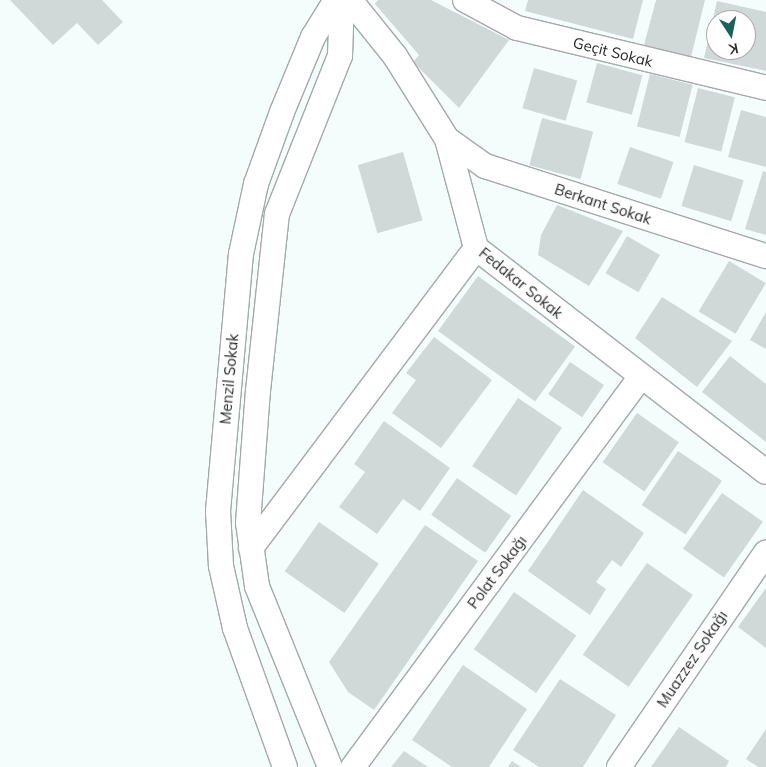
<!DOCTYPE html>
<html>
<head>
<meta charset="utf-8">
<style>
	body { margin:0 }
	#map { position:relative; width:766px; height:767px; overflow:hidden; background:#f5fdfc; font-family:Mulish,sans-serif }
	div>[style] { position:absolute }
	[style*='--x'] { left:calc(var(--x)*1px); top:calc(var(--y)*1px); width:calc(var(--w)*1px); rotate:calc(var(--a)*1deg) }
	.building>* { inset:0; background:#d1d9d8; transform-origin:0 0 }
	.roads { filter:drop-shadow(1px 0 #a3aaa9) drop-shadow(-1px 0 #a3aaa9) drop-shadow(0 1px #a3aaa9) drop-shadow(0 -1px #a3aaa9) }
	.minor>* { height:24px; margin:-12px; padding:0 12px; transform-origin:12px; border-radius:12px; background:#fff }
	span { translate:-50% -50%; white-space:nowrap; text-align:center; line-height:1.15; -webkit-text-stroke:4.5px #fff; paint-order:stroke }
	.street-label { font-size:15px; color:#272a29 }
	.north { position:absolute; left:706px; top:10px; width:50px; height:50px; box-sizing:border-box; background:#fff; border:1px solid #a9aaa9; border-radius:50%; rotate:169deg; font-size:14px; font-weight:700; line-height:20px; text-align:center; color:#272a29 }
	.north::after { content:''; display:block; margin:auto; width:18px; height:22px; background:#19635a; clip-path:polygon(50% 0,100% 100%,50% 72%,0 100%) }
</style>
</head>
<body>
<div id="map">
	<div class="building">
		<i style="clip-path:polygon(10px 0,102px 0,123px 22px,98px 45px,77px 23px,53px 45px)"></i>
		<i style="clip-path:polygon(378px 0,431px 0,509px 40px,459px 108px,413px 62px,419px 55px,375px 4px)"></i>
		<i style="clip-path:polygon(528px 0,643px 0,633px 39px,525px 11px)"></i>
		<i style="clip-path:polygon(656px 0,705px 0,691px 57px,644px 45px)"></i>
		<i style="clip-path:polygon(evenodd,717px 1px,766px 12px,766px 71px,704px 58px,717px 1px,716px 20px,746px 20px,746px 50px,716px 50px,716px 20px)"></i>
		<i style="left:597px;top:63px;width:47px;height:41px;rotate:15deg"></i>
		<i style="left:534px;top:68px;width:45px;height:42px;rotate:16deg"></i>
		<i style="left:650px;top:74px;width:44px;height:54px;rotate:14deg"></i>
		<i style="left:698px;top:88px;width:38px;height:56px;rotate:14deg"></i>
		<i style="clip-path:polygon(741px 110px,766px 117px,766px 167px,728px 157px)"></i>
		<i style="left:542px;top:118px;width:53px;height:49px;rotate:15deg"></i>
		<i style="left:630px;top:147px;width:46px;height:39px;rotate:19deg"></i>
		<i style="left:403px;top:152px;width:71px;height:47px;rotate:74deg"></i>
		<i style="left:694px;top:165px;width:52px;height:43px;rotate:17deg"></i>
		<i style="clip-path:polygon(763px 171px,766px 172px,766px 235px,745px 229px)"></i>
		<i style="clip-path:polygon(557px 205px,623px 231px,589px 286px,538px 255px,541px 235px)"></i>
		<i style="left:627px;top:236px;width:38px;height:43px;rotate:30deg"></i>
		<i style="left:729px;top:261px;width:43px;height:59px;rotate:31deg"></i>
		<i style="left:478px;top:276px;width:120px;height:68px;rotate:36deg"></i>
		<i style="clip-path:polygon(662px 297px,732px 341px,697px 387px,635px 338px)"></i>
		<i style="clip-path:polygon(766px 312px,766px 349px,750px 340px)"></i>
		<i style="clip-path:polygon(434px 337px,492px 380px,441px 448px,392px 413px,416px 380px,406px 373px)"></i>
		<i style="clip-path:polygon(730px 356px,766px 384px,766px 442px,702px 392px)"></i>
		<i style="left:570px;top:362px;width:41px;height:39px;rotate:34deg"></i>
		<i style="left:518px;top:398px;width:53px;height:82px;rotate:34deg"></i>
		<i style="left:637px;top:413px;width:51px;height:60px;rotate:35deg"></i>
		<i style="clip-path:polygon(384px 421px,450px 468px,420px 511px,403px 499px,377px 534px,339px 507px,365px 472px,354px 464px)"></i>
		<i style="left:678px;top:451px;width:53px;height:65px;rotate:34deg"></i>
		<i style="left:457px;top:478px;width:66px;height:45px;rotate:35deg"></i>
		<i style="clip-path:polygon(583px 490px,644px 533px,621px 567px,612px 560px,596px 582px,606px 589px,590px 615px,528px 571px)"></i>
		<i style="left:722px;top:493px;width:50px;height:68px;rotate:35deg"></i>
		<i style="left:319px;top:522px;width:73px;height:60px;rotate:35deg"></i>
		<i style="clip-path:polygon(425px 525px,478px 561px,374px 710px,348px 692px,329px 662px)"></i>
		<i style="left:647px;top:563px;width:56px;height:112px;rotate:35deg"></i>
		<i style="clip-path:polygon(766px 588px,766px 648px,738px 627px)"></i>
		<i style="left:514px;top:592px;width:76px;height:70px;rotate:35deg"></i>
		<i style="clip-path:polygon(463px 665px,527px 709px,489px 767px,452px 767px,412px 740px)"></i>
		<i style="clip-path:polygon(560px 679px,616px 715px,583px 767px,539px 767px,513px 750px)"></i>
		<i style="clip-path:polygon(679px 727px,729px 761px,726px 767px,651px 767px)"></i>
		<i style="clip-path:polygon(766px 729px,766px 767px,758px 767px,746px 759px)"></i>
		<i style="clip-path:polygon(404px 751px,428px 767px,391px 767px)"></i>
		<i style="clip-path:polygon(512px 761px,521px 767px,508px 767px)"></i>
	</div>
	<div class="roads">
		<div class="minor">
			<i style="--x:350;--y:0;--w:72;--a:51.2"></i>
			<i style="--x:395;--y:56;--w:98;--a:57.9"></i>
			<i style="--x:447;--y:139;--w:113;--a:75.1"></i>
			<i style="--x:476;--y:248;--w:366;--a:37.7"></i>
			<i style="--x:465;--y:0;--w:59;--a:28.3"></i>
			<i style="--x:517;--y:28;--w:256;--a:13.5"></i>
			<i style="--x:447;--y:139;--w:47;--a:35.4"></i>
			<i style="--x:485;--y:166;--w:295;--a:17.8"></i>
			<i style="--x:251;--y:548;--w:375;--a:-53.1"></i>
			<i style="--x:285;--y:767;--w:148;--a:-109.8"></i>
			<i style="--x:235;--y:628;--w:64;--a:-102.7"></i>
			<i style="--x:221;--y:566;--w:55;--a:-93.1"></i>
			<i style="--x:218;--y:511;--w:258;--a:-84.9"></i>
			<i style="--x:241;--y:254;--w:72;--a:-77.9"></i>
			<i style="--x:256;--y:184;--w:77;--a:-70.1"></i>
			<i style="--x:282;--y:112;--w:81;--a:-67.5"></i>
			<i style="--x:313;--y:37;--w:44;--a:-58.1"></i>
			<i style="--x:330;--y:767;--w:195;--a:-112"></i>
			<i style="--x:257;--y:586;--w:64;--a:-98.1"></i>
			<i style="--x:248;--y:523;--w:132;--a:-85.7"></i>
			<i style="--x:258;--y:391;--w:178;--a:-83.9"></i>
			<i style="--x:277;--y:214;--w:170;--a:-68.3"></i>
			<i style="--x:340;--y:56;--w:56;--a:-88"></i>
			<i style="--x:353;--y:767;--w:485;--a:-53.6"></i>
			<i style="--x:619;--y:767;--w:260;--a:-55.6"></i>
		</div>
	</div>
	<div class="street-label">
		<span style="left:613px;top:52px;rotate:14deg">Geçit Sokak</span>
		<span style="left:603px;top:204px;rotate:18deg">Berkant Sokak</span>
		<span style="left:521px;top:283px;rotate:39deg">Fedakar Sokak</span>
		<span style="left:229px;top:379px;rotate:-85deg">Menzil Sokak</span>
		<span style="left:497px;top:572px;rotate:-53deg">Polat Sokağı</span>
		<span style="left:692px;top:659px;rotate:-56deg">Muazzez Sokağı</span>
	</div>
	<div class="north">K</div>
</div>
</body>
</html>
